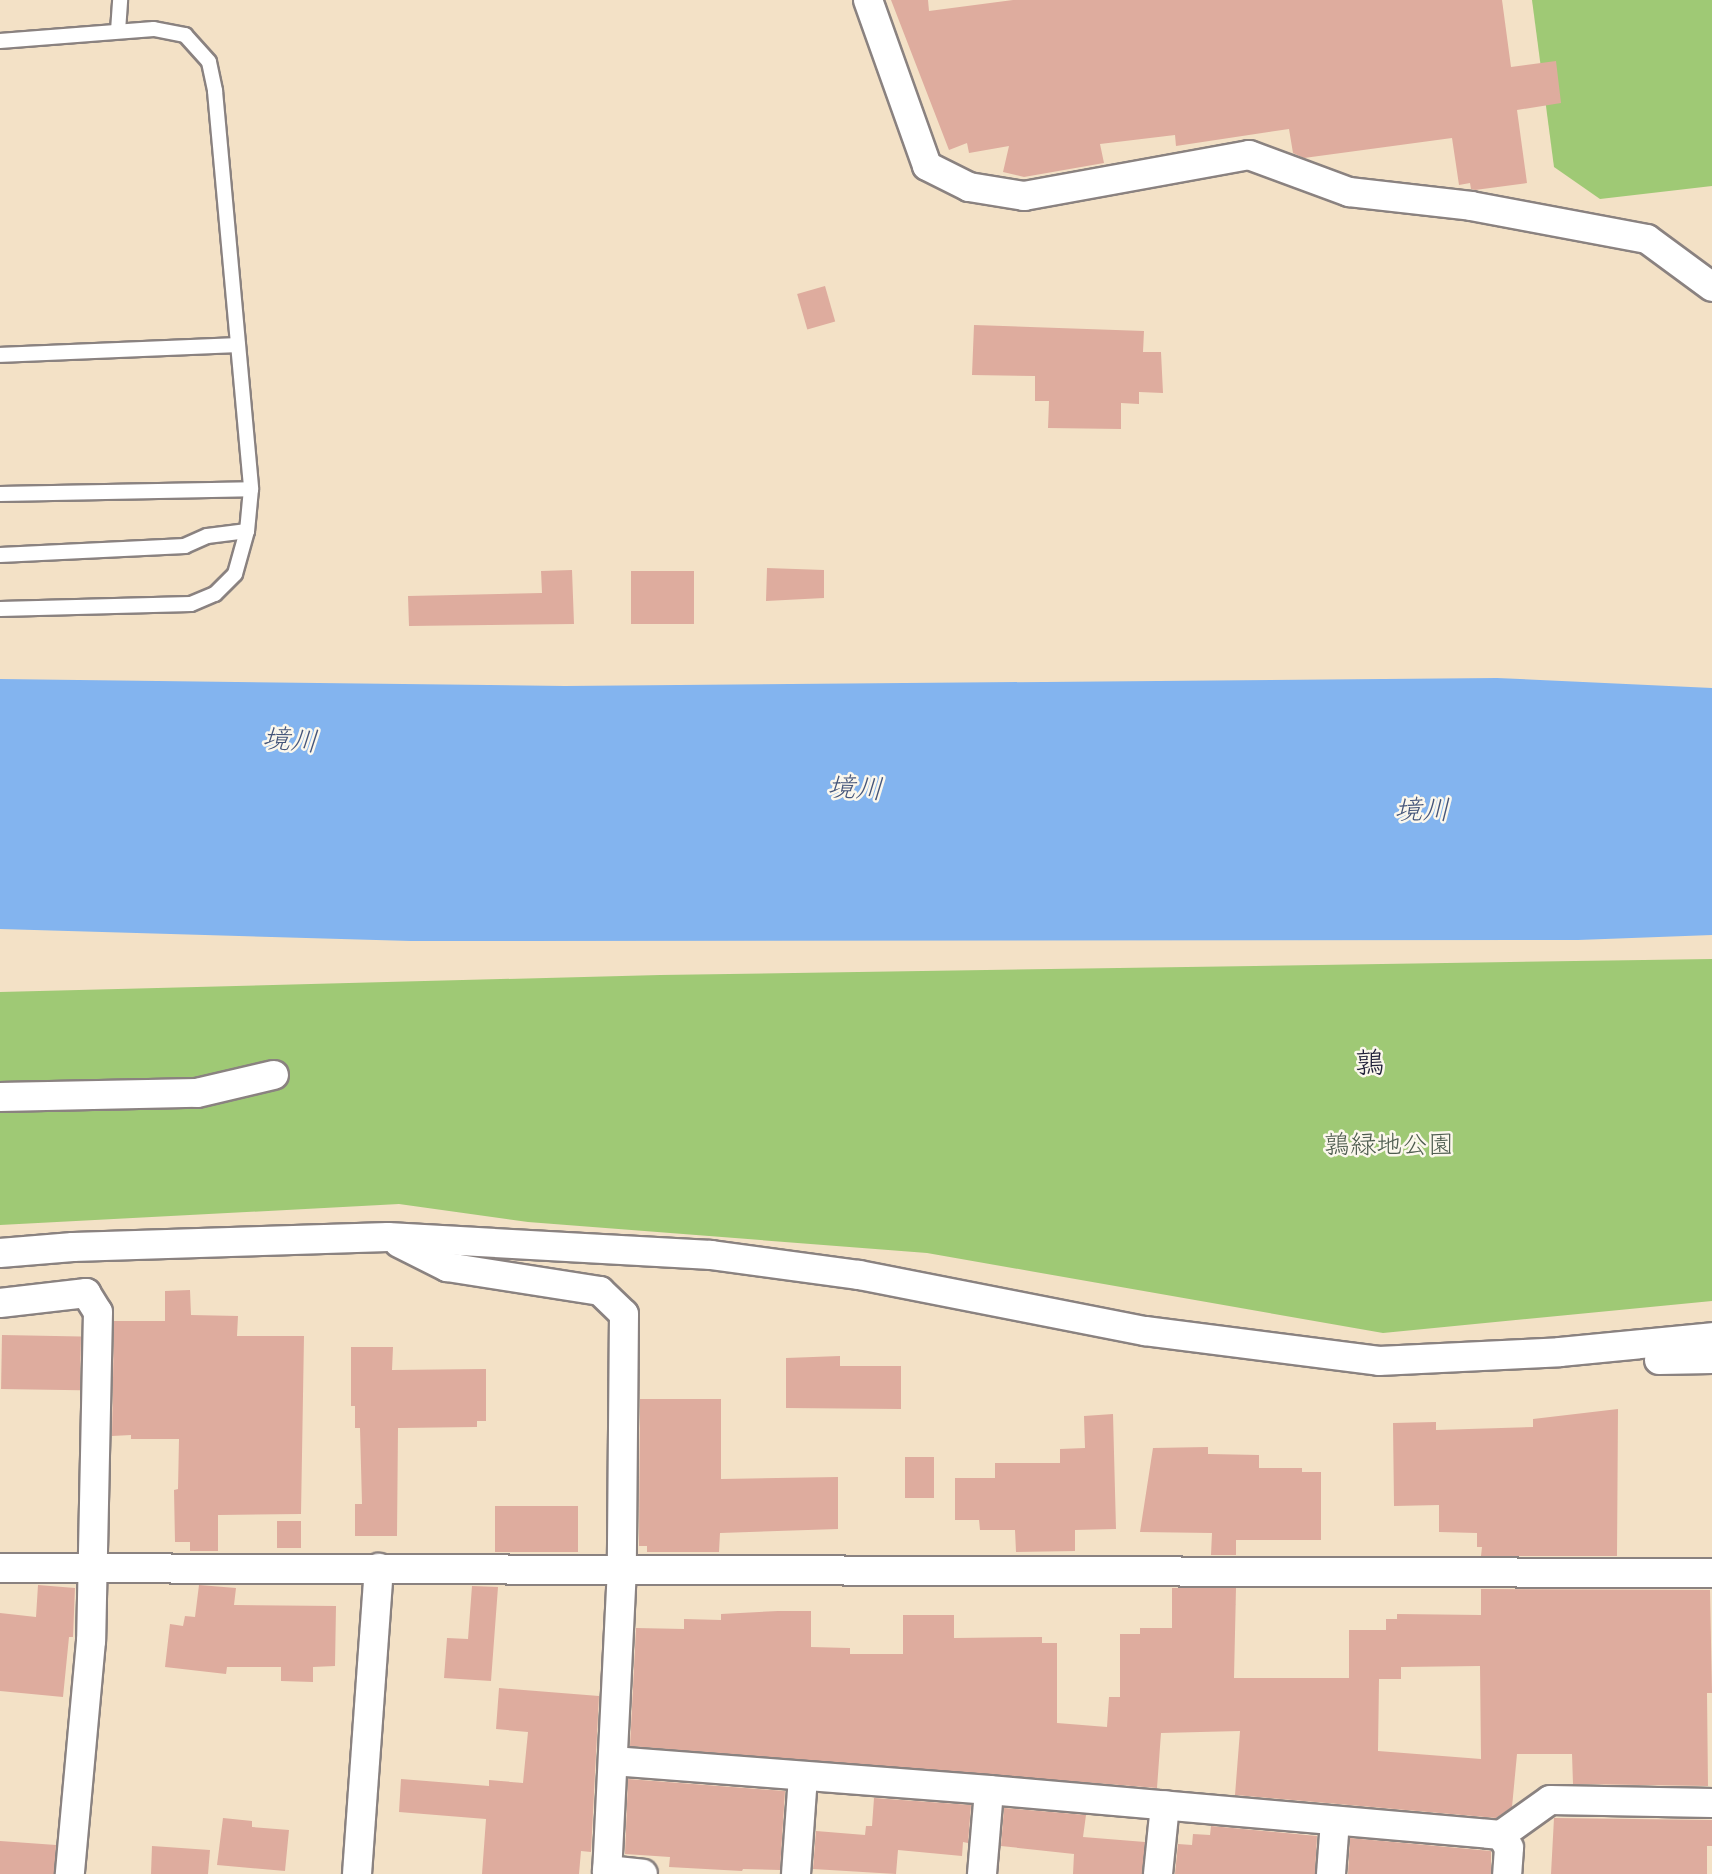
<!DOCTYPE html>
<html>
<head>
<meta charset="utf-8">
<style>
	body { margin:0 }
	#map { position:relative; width:1712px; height:1874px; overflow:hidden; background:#f3e1c6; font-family:Mynerve,"Klee One",sans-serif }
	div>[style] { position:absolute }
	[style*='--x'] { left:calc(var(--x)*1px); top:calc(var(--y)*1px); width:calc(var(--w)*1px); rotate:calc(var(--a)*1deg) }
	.green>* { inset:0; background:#9fc975 }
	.water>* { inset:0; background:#83b4ef }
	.building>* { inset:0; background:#deac9e; transform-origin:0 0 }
	.roads { filter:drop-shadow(2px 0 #8a8280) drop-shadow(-2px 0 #8a8280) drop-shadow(0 2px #8a8280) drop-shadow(0 -2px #8a8280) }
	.lane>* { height:14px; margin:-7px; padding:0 7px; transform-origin:7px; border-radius:7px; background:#fff }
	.street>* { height:28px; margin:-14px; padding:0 14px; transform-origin:14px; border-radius:14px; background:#fff }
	span { translate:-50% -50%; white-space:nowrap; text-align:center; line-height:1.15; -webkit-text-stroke:5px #fbf7ec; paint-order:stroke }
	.park-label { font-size:26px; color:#4e5c4f }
	.water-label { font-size:28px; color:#44557a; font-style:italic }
	.quarter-label { font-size:30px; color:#22223b }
</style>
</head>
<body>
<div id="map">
	<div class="green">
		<i style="clip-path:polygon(1532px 0,1712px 0,1712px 186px,1600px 199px,1554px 167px)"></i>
		<i style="clip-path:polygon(1712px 959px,1712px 1301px,1383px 1333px,927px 1253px,528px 1222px,399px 1204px,0 1225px,0 992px,660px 975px)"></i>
	</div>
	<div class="water">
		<i style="clip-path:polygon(1497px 678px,1712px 688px,1712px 935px,1578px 940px,411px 941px,0 929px,0 679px,565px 686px)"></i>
	</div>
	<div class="building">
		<i style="clip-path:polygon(891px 0,928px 0,929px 11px,1013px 0,1502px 0,1511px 67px,1556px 61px,1561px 103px,1517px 110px,1527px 183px,1475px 190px,1471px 189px,1470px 183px,1459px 185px,1452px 138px,1304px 158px,1293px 153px,1289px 129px,1176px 146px,1175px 135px,1100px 144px,1104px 163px,1024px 177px,1003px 172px,1009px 146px,969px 153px,967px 143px,949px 150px)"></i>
		<i style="left:825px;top:286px;width:37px;height:29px;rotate:74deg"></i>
		<i style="clip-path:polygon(974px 325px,1144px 331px,1143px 352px,1161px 352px,1163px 393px,1139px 392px,1139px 404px,1121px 403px,1121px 429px,1048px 428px,1049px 401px,1035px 401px,1035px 376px,972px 375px)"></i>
		<i style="clip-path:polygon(767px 568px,824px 570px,824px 598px,766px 601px)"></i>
		<i style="clip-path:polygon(572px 570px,574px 624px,409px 626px,408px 596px,542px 593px,541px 571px)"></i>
		<i style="left:631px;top:571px;width:63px;height:53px"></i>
		<i style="clip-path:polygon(190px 1290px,191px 1315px,238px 1316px,237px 1336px,304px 1336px,301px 1514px,218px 1515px,218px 1551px,190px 1551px,190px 1542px,175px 1542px,174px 1490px,178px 1489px,179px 1439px,131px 1439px,131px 1435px,112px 1436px,114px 1321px,165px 1321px,165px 1291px)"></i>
		<i style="left:2px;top:1335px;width:79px;height:54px;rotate:1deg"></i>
		<i style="clip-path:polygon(351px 1347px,393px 1347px,392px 1370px,486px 1369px,486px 1421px,477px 1421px,477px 1427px,398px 1428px,397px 1536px,355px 1536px,355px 1504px,362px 1504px,360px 1428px,355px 1428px,355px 1406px,351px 1406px)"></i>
		<i style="clip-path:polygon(840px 1356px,840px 1366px,901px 1366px,901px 1409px,786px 1408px,786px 1358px)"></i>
		<i style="clip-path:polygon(640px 1399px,721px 1399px,721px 1479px,838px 1477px,838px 1529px,720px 1533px,719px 1552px,647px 1552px,647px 1546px,639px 1546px)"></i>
		<i style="clip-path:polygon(1618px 1409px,1617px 1556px,1481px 1556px,1482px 1547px,1477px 1547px,1477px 1533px,1439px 1532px,1439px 1505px,1394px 1506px,1393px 1423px,1436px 1422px,1436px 1430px,1533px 1427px,1533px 1419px)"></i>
		<i style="clip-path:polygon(1113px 1414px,1116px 1529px,1075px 1530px,1075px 1551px,1016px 1552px,1015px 1530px,980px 1530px,979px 1520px,955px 1520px,955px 1478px,995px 1478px,995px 1463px,1060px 1463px,1060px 1449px,1085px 1448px,1084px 1416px)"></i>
		<i style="clip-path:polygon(1208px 1447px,1208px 1454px,1259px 1455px,1259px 1468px,1302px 1468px,1302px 1472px,1321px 1472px,1321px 1540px,1236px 1540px,1236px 1555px,1211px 1555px,1212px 1533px,1140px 1532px,1153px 1448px)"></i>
		<i style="left:934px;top:1457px;width:41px;height:29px;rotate:90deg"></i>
		<i style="left:578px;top:1506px;width:46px;height:83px;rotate:90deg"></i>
		<i style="left:301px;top:1521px;width:27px;height:24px;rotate:90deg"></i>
		<i style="clip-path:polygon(38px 1585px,75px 1588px,73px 1637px,69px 1637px,63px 1697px,0 1691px,0 1613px,36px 1617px)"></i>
		<i style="clip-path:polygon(199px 1585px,236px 1588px,234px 1605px,336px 1606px,335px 1666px,313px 1667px,313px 1682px,281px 1681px,281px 1667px,227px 1667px,226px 1674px,165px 1667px,170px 1624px,183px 1626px,185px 1616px,195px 1617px)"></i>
		<i style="clip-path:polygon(472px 1586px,498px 1587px,491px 1681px,444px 1678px,447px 1638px,468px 1639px)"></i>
		<i style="clip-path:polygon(evenodd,1172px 1588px,1236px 1588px,1234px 1678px,1349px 1678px,1349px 1630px,1386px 1630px,1386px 1619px,1397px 1619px,1397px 1614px,1481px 1615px,1481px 1589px,1710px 1590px,1712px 1693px,1707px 1693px,1708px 1786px,1573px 1784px,1572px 1754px,1517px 1754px,1512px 1807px,1496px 1818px,1235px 1795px,1240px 1731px,1161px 1733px,1157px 1788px,630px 1746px,636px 1628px,684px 1629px,684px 1619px,721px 1620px,721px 1614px,778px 1611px,811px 1611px,811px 1647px,850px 1648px,850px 1654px,903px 1654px,903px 1615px,954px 1615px,954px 1638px,1042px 1637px,1042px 1643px,1057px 1643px,1057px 1723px,1107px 1727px,1109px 1697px,1120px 1697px,1120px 1634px,1140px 1634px,1140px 1628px,1172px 1628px,1172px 1588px,1480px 1666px,1481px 1759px,1378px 1751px,1379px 1679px,1401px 1679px,1401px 1667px,1480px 1666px)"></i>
		<i style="clip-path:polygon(499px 1688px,599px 1696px,591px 1852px,581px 1851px,579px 1874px,482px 1874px,486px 1819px,399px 1812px,401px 1779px,489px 1786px,489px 1780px,523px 1783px,528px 1732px,496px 1729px)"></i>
		<i style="clip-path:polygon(628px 1779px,785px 1791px,780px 1870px,743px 1869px,742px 1871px,669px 1867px,670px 1857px,625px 1854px)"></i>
		<i style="clip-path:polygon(874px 1798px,971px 1805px,968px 1843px,963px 1842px,962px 1856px,898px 1850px,896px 1874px,813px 1869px,816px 1831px,865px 1835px,866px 1826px,872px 1826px)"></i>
		<i style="clip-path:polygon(1004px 1808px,1086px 1815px,1083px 1837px,1145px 1842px,1142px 1874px,1073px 1874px,1074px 1854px,1001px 1846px)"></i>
		<i style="clip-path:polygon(223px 1818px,252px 1821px,252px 1827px,289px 1830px,285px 1871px,217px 1865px)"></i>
		<i style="clip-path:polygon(1554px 1818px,1712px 1820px,1712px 1846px,1707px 1846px,1707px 1874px,1551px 1874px)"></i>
		<i style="clip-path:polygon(1211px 1826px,1317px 1836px,1315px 1874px,1175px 1874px,1178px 1844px,1192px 1845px,1193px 1834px,1210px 1835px)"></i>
		<i style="clip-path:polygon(1350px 1838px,1491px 1851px,1491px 1874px,1348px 1874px)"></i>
		<i style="clip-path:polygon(0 1841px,56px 1845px,54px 1874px,0 1874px)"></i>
		<i style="clip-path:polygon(152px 1846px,210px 1850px,208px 1874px,151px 1874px)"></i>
	</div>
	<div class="roads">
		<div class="lane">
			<i style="--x:118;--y:31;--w:31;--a:-86"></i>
			<i style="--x:0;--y:41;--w:154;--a:-4.5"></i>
			<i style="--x:154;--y:29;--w:32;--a:11"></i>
			<i style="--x:185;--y:35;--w:36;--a:48"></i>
			<i style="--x:209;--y:62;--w:30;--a:78"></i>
			<i style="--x:215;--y:91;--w:400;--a:84.8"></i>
			<i style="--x:251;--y:489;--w:42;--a:95.4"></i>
			<i style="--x:247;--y:531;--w:40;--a:172.9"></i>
			<i style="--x:207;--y:536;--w:24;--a:156"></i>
			<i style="--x:185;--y:546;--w:185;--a:177.2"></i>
			<i style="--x:0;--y:355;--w:238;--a:-2.4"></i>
			<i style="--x:0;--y:494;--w:251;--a:-1.1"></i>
			<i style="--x:0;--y:609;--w:191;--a:-1.5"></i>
			<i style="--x:191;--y:604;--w:26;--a:-23"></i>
			<i style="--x:215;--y:594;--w:28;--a:-45"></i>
			<i style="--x:235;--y:574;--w:45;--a:-74.4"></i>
		</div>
		<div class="street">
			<i style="--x:868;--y:0;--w:176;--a:70.4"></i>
			<i style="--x:927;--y:166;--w:47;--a:26.6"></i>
			<i style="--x:969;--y:187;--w:56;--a:9.3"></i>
			<i style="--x:1024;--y:196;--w:229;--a:-10.3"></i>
			<i style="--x:1249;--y:155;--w:107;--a:20.3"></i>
			<i style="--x:1349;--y:192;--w:123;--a:6.5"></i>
			<i style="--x:1471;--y:206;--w:179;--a:10.6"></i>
			<i style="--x:1647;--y:239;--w:81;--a:36.4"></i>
			<i style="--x:0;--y:1097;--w:197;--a:-1.2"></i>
			<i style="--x:197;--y:1093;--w:79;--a:-13.2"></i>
			<i style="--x:399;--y:1243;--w:54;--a:26.6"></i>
			<i style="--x:447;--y:1267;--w:155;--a:8.9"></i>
			<i style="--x:600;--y:1291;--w:33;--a:44"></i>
			<i style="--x:624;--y:1314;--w:254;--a:90.5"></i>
			<i style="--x:622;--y:1568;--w:306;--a:92.8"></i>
			<i style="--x:0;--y:1253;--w:73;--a:-4.7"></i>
			<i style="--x:73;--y:1247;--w:315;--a:-1.8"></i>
			<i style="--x:388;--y:1237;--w:324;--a:3.2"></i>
			<i style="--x:711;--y:1255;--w:149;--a:7.7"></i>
			<i style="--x:859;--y:1275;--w:291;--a:11.1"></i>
			<i style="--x:1145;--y:1331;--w:236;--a:7.3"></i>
			<i style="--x:1379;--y:1361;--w:181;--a:-2.8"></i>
			<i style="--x:1560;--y:1352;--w:153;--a:-5.6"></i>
			<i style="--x:0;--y:1303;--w:87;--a:-6.6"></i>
			<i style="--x:86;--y:1293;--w:22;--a:58"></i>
			<i style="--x:98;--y:1312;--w:329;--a:91.2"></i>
			<i style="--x:91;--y:1641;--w:234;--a:95.2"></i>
			<i style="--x:1659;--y:1360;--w:53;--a:-1.1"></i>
			<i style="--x:0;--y:1568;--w:1712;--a:0.17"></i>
			<i style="--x:614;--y:1761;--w:376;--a:4.4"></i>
			<i style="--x:989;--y:1790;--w:514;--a:5.02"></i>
			<i style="--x:1501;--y:1835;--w:60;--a:-35.5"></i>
			<i style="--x:1550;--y:1800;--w:162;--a:1.1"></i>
			<i style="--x:1501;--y:1835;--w:15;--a:58"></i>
			<i style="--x:1509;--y:1848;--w:26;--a:94"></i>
			<i style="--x:607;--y:1870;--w:36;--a:6"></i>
			<i style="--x:357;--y:1874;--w:307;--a:-85.9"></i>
			<i style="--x:796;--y:1874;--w:98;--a:-85.9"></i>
			<i style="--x:982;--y:1874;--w:84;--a:-85.2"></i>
			<i style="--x:1158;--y:1874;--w:69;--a:-84.2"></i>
			<i style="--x:1331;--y:1874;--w:53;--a:-85.7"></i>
		</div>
	</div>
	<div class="park-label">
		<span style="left:1389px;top:1147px">鶉緑地公園</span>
	</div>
	<div class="water-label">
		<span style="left:290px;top:742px;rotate:4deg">境川</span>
		<span style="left:855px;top:790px;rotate:3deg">境川</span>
		<span style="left:1422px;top:812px">境川</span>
	</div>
	<div class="quarter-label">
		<span style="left:1370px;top:1065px">鶉</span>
	</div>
</div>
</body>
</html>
